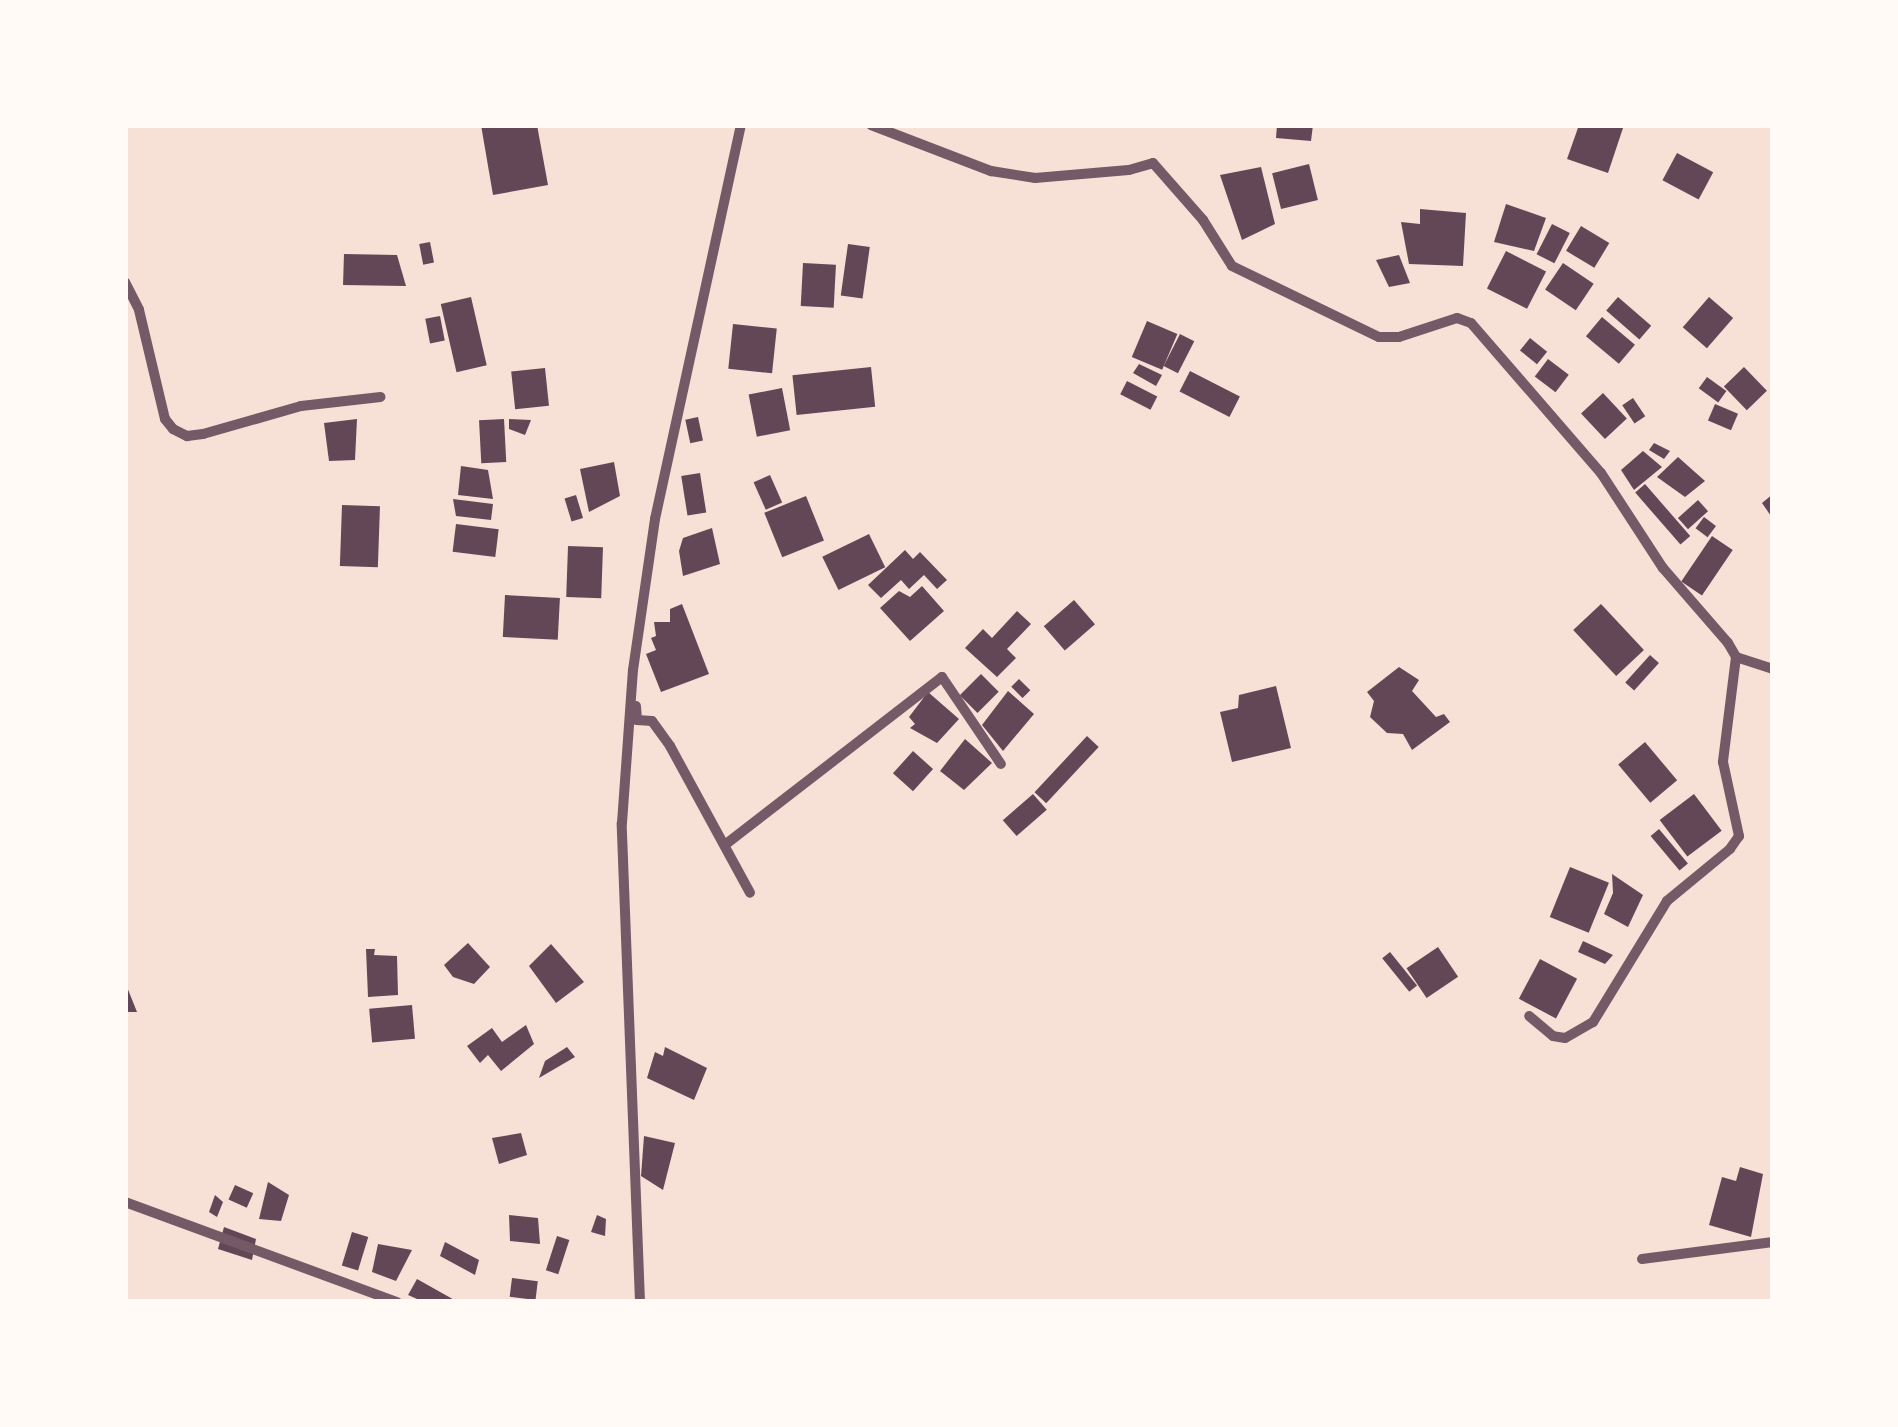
<!DOCTYPE html>
<html>
<head>
<meta charset="utf-8">
<style>
	body { margin:0 }
	#map { position:relative; width:1898px; height:1427px; overflow:hidden; background:#f7e1d7; font-family:Cabin,sans-serif }
	div>[style] { position:absolute }
	[style*='--x'] { left:calc(var(--x)*1px); top:calc(var(--y)*1px); width:calc(var(--w)*1px); rotate:calc(var(--a)*1deg) }
	.building>* { inset:0; background:#644757; transform-origin:0 0 }
	.minor>* { height:10px; margin:-5px; padding:0 5px; transform-origin:5px; border-radius:5px; background:#755966 }
	span { translate:-50% -50%; white-space:nowrap; text-align:center; line-height:1.15; -webkit-text-stroke:8px #fffaf5; paint-order:stroke }
	.frame { position:absolute; inset:0; border:128px solid #fffaf5; pointer-events:none }
</style>
</head>
<body>
<div id="map">
	<div class="building">
		<i style="clip-path:polygon(481px 125px,537px 125px,548px 185px,493px 195px)"></i>
		<i style="clip-path:polygon(1277px 125px,1313px 125px,1311px 141px,1276px 138px)"></i>
		<i style="clip-path:polygon(1579px 125px,1624px 125px,1608px 173px,1567px 159px)"></i>
		<i style="left:1677px;top:153px;width:41px;height:31px;rotate:28deg"></i>
		<i style="left:1309px;top:164px;width:37px;height:38px;rotate:76deg"></i>
		<i style="clip-path:polygon(1261px 167px,1275px 224px,1242px 240px,1220px 175px)"></i>
		<i style="clip-path:polygon(1506px 204px,1546px 218px,1534px 251px,1494px 242px)"></i>
		<i style="clip-path:polygon(1420px 209px,1466px 213px,1463px 266px,1409px 264px,1401px 222px,1420px 224px)"></i>
		<i style="left:1552px;top:224px;width:20px;height:34px;rotate:27deg"></i>
		<i style="left:1581px;top:226px;width:33px;height:29px;rotate:31deg"></i>
		<i style="left:430px;top:242px;width:21px;height:11px;rotate:79deg"></i>
		<i style="left:848px;top:244px;width:22px;height:52px;rotate:8deg"></i>
		<i style="left:1506px;top:251px;width:45px;height:42px;rotate:27deg"></i>
		<i style="clip-path:polygon(344px 254px,397px 255px,406px 286px,343px 285px)"></i>
		<i style="clip-path:polygon(1399px 255px,1410px 283px,1389px 287px,1376px 260px)"></i>
		<i style="left:803px;top:263px;width:33px;height:43px;rotate:3deg"></i>
		<i style="left:1563px;top:263px;width:37px;height:32px;rotate:34deg"></i>
		<i style="left:471px;top:297px;width:70px;height:31px;rotate:77deg"></i>
		<i style="left:1618px;top:297px;width:44px;height:18px;rotate:41deg"></i>
		<i style="left:1709px;top:297px;width:32px;height:40px;rotate:41deg"></i>
		<i style="left:440px;top:316px;width:25px;height:15px;rotate:79deg"></i>
		<i style="left:1602px;top:317px;width:43px;height:25px;rotate:40deg"></i>
		<i style="left:1147px;top:321px;width:33px;height:39px;rotate:23deg"></i>
		<i style="left:733px;top:324px;width:44px;height:45px;rotate:6deg"></i>
		<i style="left:1180px;top:334px;width:16px;height:36px;rotate:27deg"></i>
		<i style="left:1530px;top:338px;width:22px;height:16px;rotate:39deg"></i>
		<i style="left:1548px;top:359px;width:26px;height:22px;rotate:37deg"></i>
		<i style="clip-path:polygon(1139px 364px,1162px 375px,1156px 386px,1133px 373px)"></i>
		<i style="left:871px;top:367px;width:40px;height:79px;rotate:84deg"></i>
		<i style="left:1744px;top:367px;width:33px;height:28px;rotate:46deg"></i>
		<i style="left:545px;top:368px;width:38px;height:34px;rotate:84deg"></i>
		<i style="left:1190px;top:371px;width:56px;height:23px;rotate:27deg"></i>
		<i style="left:1707px;top:377px;width:24px;height:14px;rotate:36deg"></i>
		<i style="left:1127px;top:381px;width:34px;height:15px;rotate:27deg"></i>
		<i style="left:782px;top:388px;width:43px;height:34px;rotate:79deg"></i>
		<i style="left:1603px;top:393px;width:35px;height:30px;rotate:47deg"></i>
		<i style="left:1633px;top:398px;width:22px;height:13px;rotate:56deg"></i>
		<i style="left:1715px;top:404px;width:25px;height:18px;rotate:23deg"></i>
		<i style="left:698px;top:417px;width:24px;height:13px;rotate:78deg"></i>
		<i style="clip-path:polygon(357px 419px,355px 460px,329px 461px,324px 423px)"></i>
		<i style="left:504px;top:419px;width:43px;height:25px;rotate:87deg"></i>
		<i style="clip-path:polygon(509px 419px,531px 420px,525px 435px,509px 429px)"></i>
		<i style="clip-path:polygon(1654px 443px,1670px 451px,1664px 459px,1649px 450px)"></i>
		<i style="clip-path:polygon(1643px 451px,1662px 467px,1634px 490px,1621px 470px)"></i>
		<i style="clip-path:polygon(1678px 457px,1705px 481px,1685px 497px,1657px 477px)"></i>
		<i style="clip-path:polygon(614px 462px,620px 496px,589px 512px,580px 469px)"></i>
		<i style="clip-path:polygon(461px 466px,488px 470px,493px 499px,458px 495px)"></i>
		<i style="left:700px;top:473px;width:40px;height:19px;rotate:81deg"></i>
		<i style="left:770px;top:475px;width:30px;height:18px;rotate:66deg"></i>
		<i style="left:1645px;top:484px;width:69px;height:13px;rotate:49deg"></i>
		<i style="clip-path:polygon(1773px 494px,1773px 519px,1762px 503px)"></i>
		<i style="left:576px;top:495px;width:24px;height:12px;rotate:73deg"></i>
		<i style="left:806px;top:496px;width:48px;height:45px;rotate:68deg"></i>
		<i style="clip-path:polygon(453px 499px,493px 504px,491px 520px,456px 516px)"></i>
		<i style="left:1698px;top:500px;width:15px;height:27px;rotate:48deg"></i>
		<i style="left:342px;top:505px;width:38px;height:61px;rotate:2deg"></i>
		<i style="left:1704px;top:517px;width:15px;height:14px;rotate:37deg"></i>
		<i style="left:456px;top:524px;width:43px;height:28px;rotate:7deg"></i>
		<i style="clip-path:polygon(712px 528px,720px 564px,683px 576px,679px 551px,683px 538px)"></i>
		<i style="left:869px;top:534px;width:37px;height:52px;rotate:64deg"></i>
		<i style="left:1712px;top:536px;width:25px;height:55px;rotate:34deg"></i>
		<i style="left:568px;top:546px;width:35px;height:51px;rotate:2deg"></i>
		<i style="clip-path:polygon(905px 550px,913px 559px,920px 552px,947px 580px,937px 589px,924px 575px,909px 589px,901px 580px,881px 598px,868px 585px)"></i>
		<i style="clip-path:polygon(922px 586px,944px 611px,910px 641px,880px 608px,899px 591px,910px 597px)"></i>
		<i style="left:505px;top:595px;width:55px;height:42px;rotate:3deg"></i>
		<i style="left:1074px;top:600px;width:32px;height:40px;rotate:49deg"></i>
		<i style="clip-path:polygon(682px 604px,709px 674px,661px 692px,646px 654px,656px 650px,651px 638px,656px 636px,654px 622px,670px 622px,670px 609px)"></i>
		<i style="left:1601px;top:604px;width:63px;height:38px;rotate:47deg"></i>
		<i style="clip-path:polygon(1017px 611px,1031px 624px,1007px 649px,1016px 658px,997px 677px,965px 648px,983px 629px,992px 638px)"></i>
		<i style="left:1650px;top:655px;width:12px;height:37px;rotate:42deg"></i>
		<i style="clip-path:polygon(1399px 667px,1419px 680px,1412px 691px,1436px 717px,1444px 714px,1450px 722px,1412px 750px,1403px 734px,1387px 733px,1370px 717px,1374px 701px,1367px 692px)"></i>
		<i style="left:981px;top:674px;width:25px;height:30px;rotate:45deg"></i>
		<i style="left:1019px;top:679px;width:16px;height:11px;rotate:45deg"></i>
		<i style="clip-path:polygon(1276px 686px,1291px 748px,1232px 762px,1220px 712px,1238px 708px,1239px 695px)"></i>
		<i style="clip-path:polygon(1008px 691px,1034px 714px,1003px 751px,982px 725px)"></i>
		<i style="clip-path:polygon(928px 692px,959px 719px,937px 743px,910px 728px,915px 724px,909px 717px)"></i>
		<i style="left:1087px;top:736px;width:16px;height:77px;rotate:43deg"></i>
		<i style="clip-path:polygon(965px 739px,992px 763px,964px 790px,940px 771px)"></i>
		<i style="left:1645px;top:742px;width:50px;height:35px;rotate:50deg"></i>
		<i style="left:913px;top:751px;width:27px;height:30px;rotate:42deg"></i>
		<i style="left:1033px;top:794px;width:21px;height:40px;rotate:49deg"></i>
		<i style="left:1694px;top:794px;width:46px;height:43px;rotate:53deg"></i>
		<i style="left:1659px;top:829px;width:45px;height:11px;rotate:50deg"></i>
		<i style="left:1570px;top:867px;width:42px;height:54px;rotate:22deg"></i>
		<i style="clip-path:polygon(1612px 874px,1643px 895px,1628px 927px,1604px 914px,1613px 893px)"></i>
		<i style="clip-path:polygon(1583px 941px,1613px 955px,1605px 964px,1578px 952px)"></i>
		<i style="clip-path:polygon(468px 943px,490px 967px,474px 984px,453px 977px,444px 965px)"></i>
		<i style="clip-path:polygon(551px 944px,584px 982px,556px 1003px,529px 966px)"></i>
		<i style="left:1438px;top:947px;width:36px;height:38px;rotate:56deg"></i>
		<i style="clip-path:polygon(366px 949px,375px 949px,374px 955px,397px 956px,398px 995px,368px 997px)"></i>
		<i style="left:1390px;top:952px;width:43px;height:10px;rotate:51deg"></i>
		<i style="left:1540px;top:959px;width:42px;height:45px;rotate:28deg"></i>
		<i style="clip-path:polygon(125px 982px,137px 1012px,125px 1012px)"></i>
		<i style="left:412px;top:1005px;width:34px;height:43px;rotate:85deg"></i>
		<i style="clip-path:polygon(526px 1025px,534px 1044px,501px 1071px,488px 1055px,480px 1063px,467px 1046px,492px 1028px,502px 1042px)"></i>
		<i style="clip-path:polygon(567px 1047px,575px 1057px,539px 1078px,545px 1061px)"></i>
		<i style="clip-path:polygon(665px 1047px,707px 1068px,694px 1100px,647px 1078px,655px 1052px,663px 1056px)"></i>
		<i style="clip-path:polygon(521px 1133px,527px 1155px,499px 1164px,492px 1138px)"></i>
		<i style="clip-path:polygon(644px 1136px,675px 1143px,663px 1190px,641px 1176px)"></i>
		<i style="clip-path:polygon(1740px 1167px,1763px 1174px,1751px 1237px,1709px 1225px,1722px 1177px,1736px 1181px)"></i>
		<i style="clip-path:polygon(268px 1182px,289px 1195px,281px 1221px,259px 1219px)"></i>
		<i style="left:235px;top:1185px;width:20px;height:16px;rotate:24deg"></i>
		<i style="clip-path:polygon(215px 1195px,223px 1202px,217px 1217px,209px 1212px)"></i>
		<i style="clip-path:polygon(509px 1215px,538px 1218px,540px 1244px,510px 1241px)"></i>
		<i style="clip-path:polygon(597px 1215px,606px 1219px,605px 1236px,591px 1232px)"></i>
		<i style="clip-path:polygon(224px 1227px,256px 1239px,252px 1260px,218px 1249px)"></i>
		<i style="left:352px;top:1232px;width:17px;height:35px;rotate:17deg"></i>
		<i style="left:557px;top:1236px;width:13px;height:36px;rotate:18deg"></i>
		<i style="clip-path:polygon(445px 1242px,479px 1260px,475px 1275px,440px 1256px)"></i>
		<i style="clip-path:polygon(378px 1244px,412px 1250px,396px 1281px,372px 1272px)"></i>
		<i style="left:512px;top:1278px;width:26px;height:19px;rotate:7deg"></i>
		<i style="clip-path:polygon(417px 1279px,458px 1302px,424px 1302px,408px 1295px)"></i>
	</div>
	<div class="minor">
		<i style="--x:871;--y:125;--w:129;--a:21"></i>
		<i style="--x:991;--y:171;--w:45;--a:9"></i>
		<i style="--x:1035;--y:178;--w:94;--a:-4.9"></i>
		<i style="--x:1129;--y:170;--w:25;--a:-16"></i>
		<i style="--x:1153;--y:163;--w:76;--a:48.7"></i>
		<i style="--x:1203;--y:220;--w:54;--a:57.8"></i>
		<i style="--x:1232;--y:266;--w:163;--a:25.8"></i>
		<i style="--x:1379;--y:337;--w:20;--a:0"></i>
		<i style="--x:1399;--y:337;--w:61;--a:-18.1"></i>
		<i style="--x:1457;--y:318;--w:15;--a:20"></i>
		<i style="--x:1471;--y:323;--w:198;--a:49.1"></i>
		<i style="--x:1601;--y:473;--w:113;--a:56.9"></i>
		<i style="--x:1663;--y:568;--w:99;--a:49.1"></i>
		<i style="--x:1728;--y:643;--w:16;--a:60"></i>
		<i style="--x:1736;--y:657;--w:106;--a:97.1"></i>
		<i style="--x:1723;--y:762;--w:76;--a:77.8"></i>
		<i style="--x:1739;--y:836;--w:16;--a:125"></i>
		<i style="--x:1730;--y:849;--w:82;--a:140.5"></i>
		<i style="--x:1667;--y:901;--w:142;--a:121.4"></i>
		<i style="--x:1593;--y:1022;--w:32;--a:150"></i>
		<i style="--x:1565;--y:1038;--w:12;--a:-171"></i>
		<i style="--x:1553;--y:1036;--w:31;--a:-140"></i>
		<i style="--x:125;--y:282;--w:31;--a:63"></i>
		<i style="--x:139;--y:310;--w:112;--a:76.6"></i>
		<i style="--x:165;--y:419;--w:13;--a:51"></i>
		<i style="--x:173;--y:429;--w:16;--a:27"></i>
		<i style="--x:187;--y:436;--w:16;--a:-7"></i>
		<i style="--x:203;--y:434;--w:102;--a:-15.9"></i>
		<i style="--x:301;--y:406;--w:80;--a:-6.5"></i>
		<i style="--x:1736;--y:657;--w:39;--a:18"></i>
		<i style="--x:636;--y:706;--w:14;--a:86"></i>
		<i style="--x:637;--y:720;--w:15;--a:4"></i>
		<i style="--x:652;--y:721;--w:31;--a:54"></i>
		<i style="--x:670;--y:746;--w:167;--a:61.4"></i>
		<i style="--x:726;--y:844;--w:273;--a:-37.7"></i>
		<i style="--x:942;--y:677;--w:105;--a:55.9"></i>
		<i style="--x:125;--y:1202;--w:290;--a:20.2"></i>
		<i style="--x:1642;--y:1259;--w:132;--a:-7.4"></i>
		<i style="--x:640;--y:1302;--w:479;--a:-92.2"></i>
		<i style="--x:622;--y:823;--w:153;--a:-85.9"></i>
		<i style="--x:633;--y:670;--w:153;--a:-81.7"></i>
		<i style="--x:655;--y:519;--w:403;--a:-77.7"></i>
	</div>
	<div class="frame"></div>
</div>
</body>
</html>
